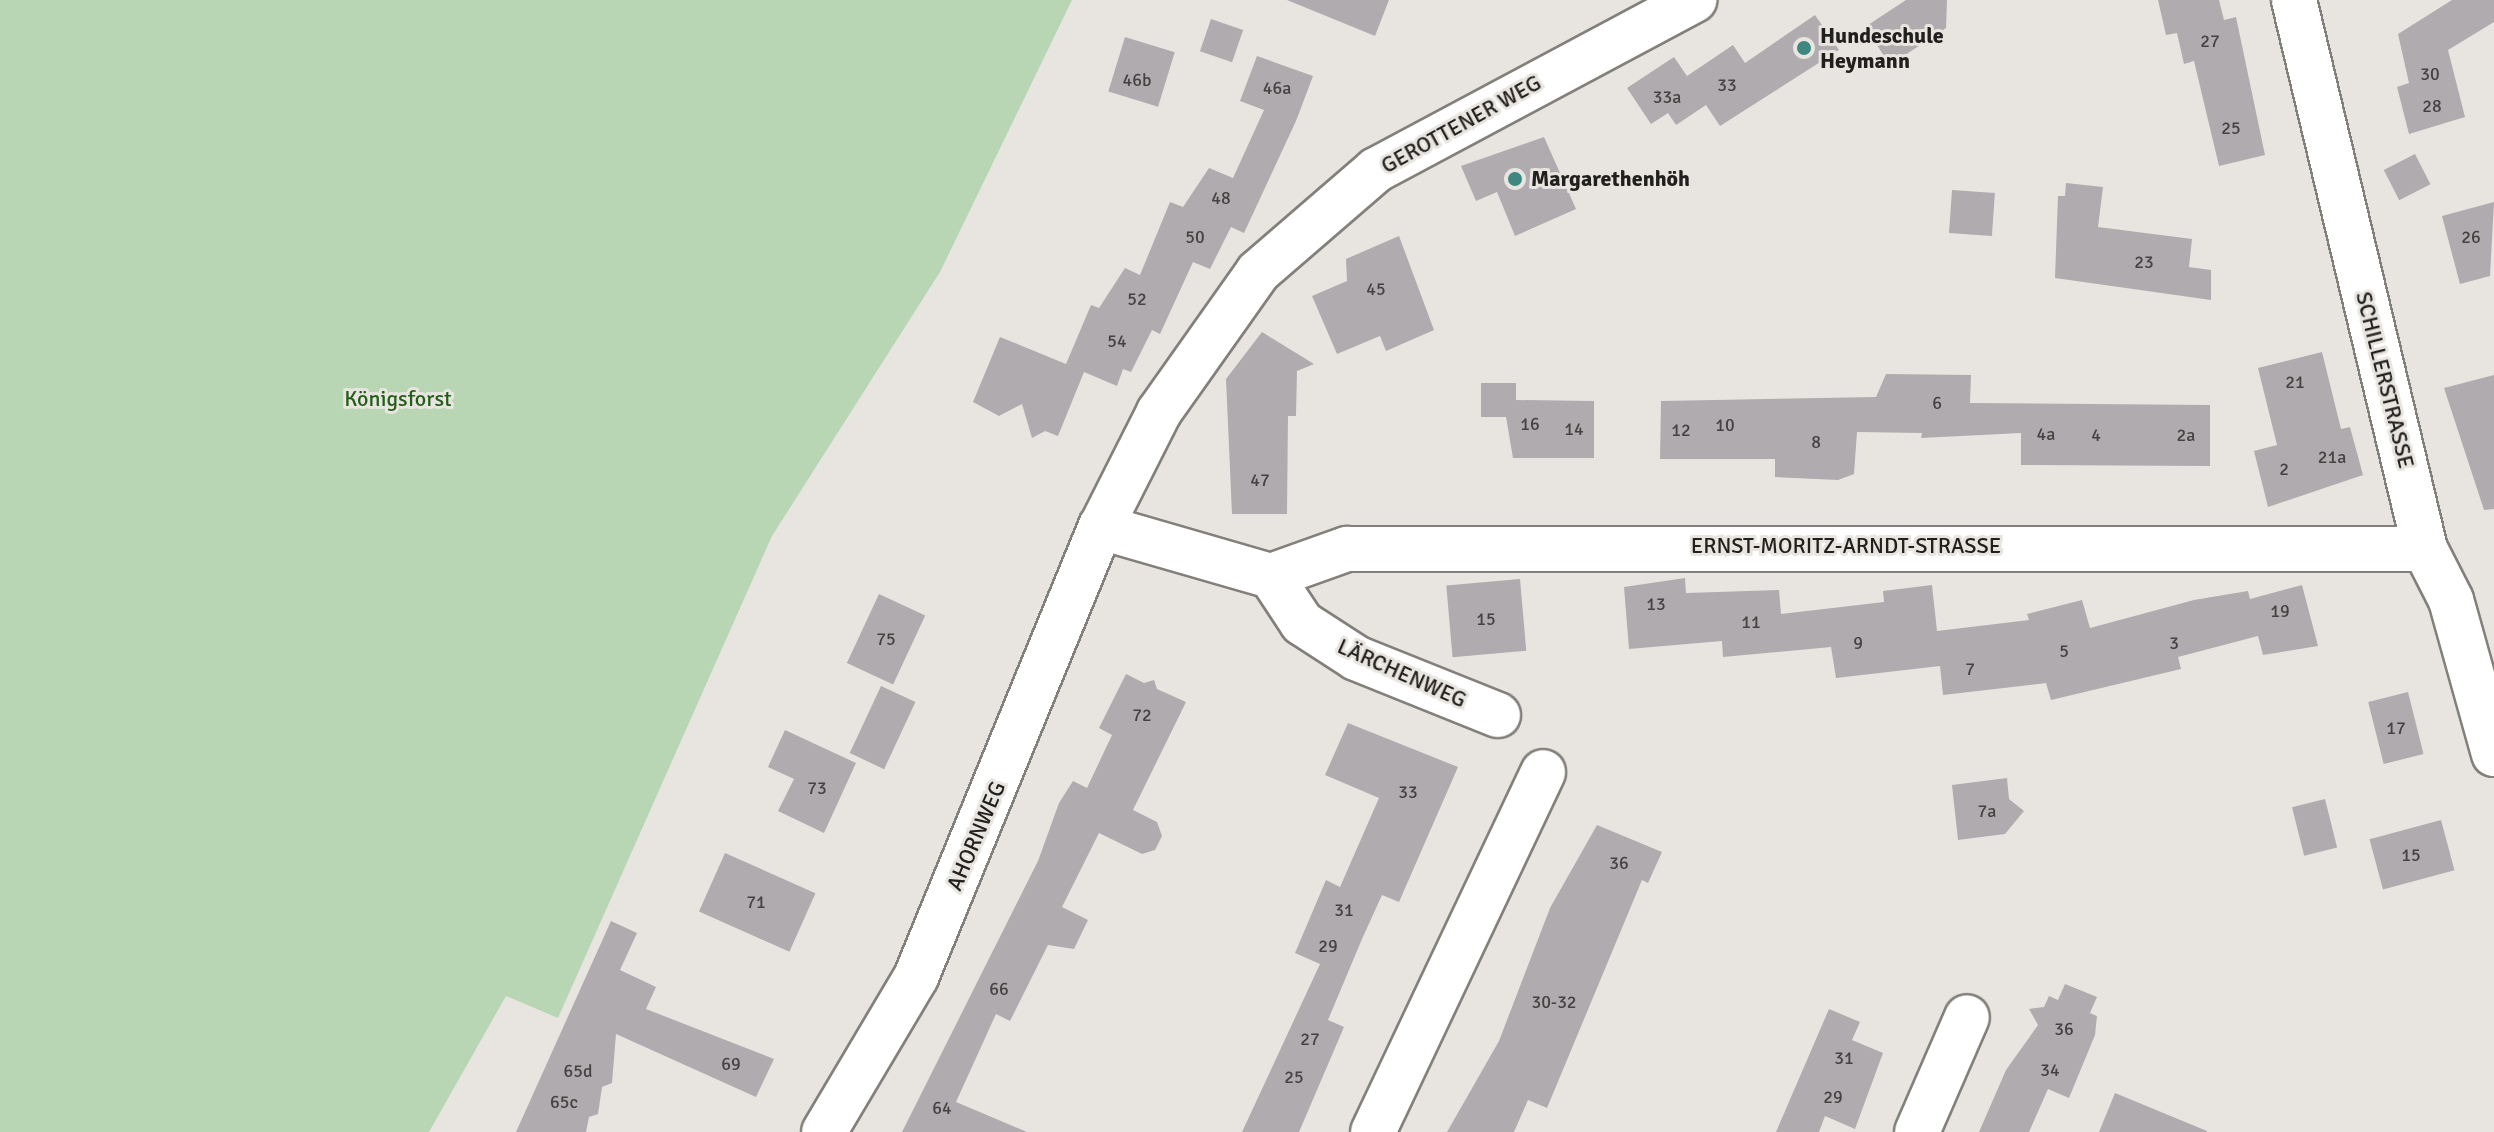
<!DOCTYPE html>
<html>
<head>
<meta charset="utf-8">
<style>
	body { margin:0 }
	#map { position:relative; width:2494px; height:1132px; overflow:hidden; background:#e8e5e0; font-family:Signika,sans-serif }
	div>[style] { position:absolute }
	[style*='--x'] { left:calc(var(--x)*1px); top:calc(var(--y)*1px); width:calc(var(--w)*1px); rotate:calc(var(--a)*1deg) }
	.green>* { inset:0; background:#b9d6b4 }
	.building>* { inset:0; background:#b0abaf; transform-origin:0 0 }
	.roads { filter:drop-shadow(2px 0 #83807b) drop-shadow(-2px 0 #83807b) drop-shadow(0 2px #83807b) drop-shadow(0 -2px #83807b) }
	.minor>* { height:44px; margin:-22px; padding:0 22px; transform-origin:22px; border-radius:22px; background:#fff }
	.dots>* { width:22px; height:22px; translate:-50% -50%; box-sizing:border-box; border:4px solid #e8e5e0; border-radius:50% }
	span { translate:-50% -50%; white-space:nowrap; text-align:center; line-height:1.15; -webkit-text-stroke:6px #e8e5e0; paint-order:stroke }
	.number-label { font-size:18px; color:#454342 }
	.number-label span { -webkit-text-stroke-width:0 }
	.poi-label { font-size:22px; color:#21201e; font-weight:700 }
	.left { translate:0 -50%; text-align:left }
	.street-label { font-size:22px; color:#21201e }
	.park-label { font-size:22px; color:#235e19 }
</style>
</head>
<body>
<div id="map">
	<div class="green">
		<i style="clip-path:polygon(0 0,1072px 0,940px 272px,772px 536px,558px 1018px,506px 996px,429px 1132px,0 1132px)"></i>
	</div>
	<div class="building">
		<i style="clip-path:polygon(1287px 0,1389px 0,1375px 36px)"></i>
		<i style="clip-path:polygon(1906px 0,1947px 0,1946px 28px,1890px 65px,1865px 27px)"></i>
		<i style="clip-path:polygon(2158px 0,2219px 0,2224px 20px,2236px 17px,2265px 155px,2219px 166px,2194px 61px,2184px 64px,2177px 33px,2166px 35px)"></i>
		<i style="clip-path:polygon(2452px 0,2494px 0,2494px 22px,2448px 50px,2465px 117px,2409px 134px,2397px 87px,2409px 83px,2398px 34px)"></i>
		<i style="clip-path:polygon(1815px 15px,1839px 50px,1720px 126px,1706px 105px,1676px 125px,1668px 113px,1651px 124px,1627px 88px,1674px 57px,1687px 76px,1733px 45px,1745px 63px)"></i>
		<i style="left:1211px;top:19px;width:34px;height:34px;rotate:19deg"></i>
		<i style="left:1125px;top:37px;width:52px;height:57px;rotate:17deg"></i>
		<i style="clip-path:polygon(1257px 56px,1313px 76px,1296px 121px,1244px 233px,1231px 227px,1210px 269px,1193px 262px,1160px 334px,1152px 330px,1131px 372px,1123px 369px,1117px 386px,1084px 372px,1058px 436px,1045px 431px,1032px 438px,1022px 404px,999px 416px,973px 402px,1000px 337px,1066px 364px,1091px 305px,1099px 308px,1125px 268px,1140px 275px,1170px 202px,1183px 207px,1209px 168px,1233px 178px,1264px 110px,1240px 101px)"></i>
		<i style="clip-path:polygon(1544px 137px,1576px 209px,1515px 236px,1497px 192px,1476px 201px,1461px 166px)"></i>
		<i style="left:2415px;top:154px;width:34px;height:35px;rotate:63deg"></i>
		<i style="clip-path:polygon(2066px 183px,2103px 187px,2098px 227px,2192px 239px,2189px 267px,2211px 270px,2211px 300px,2055px 278px,2058px 196px,2065px 196px)"></i>
		<i style="left:1952px;top:190px;width:43px;height:43px;rotate:4deg"></i>
		<i style="clip-path:polygon(2494px 202px,2490px 276px,2460px 284px,2442px 216px)"></i>
		<i style="clip-path:polygon(1399px 236px,1434px 330px,1386px 351px,1380px 336px,1337px 354px,1312px 296px,1347px 281px,1346px 259px)"></i>
		<i style="clip-path:polygon(1262px 332px,1314px 364px,1297px 371px,1296px 416px,1288px 416px,1287px 514px,1232px 514px,1226px 379px)"></i>
		<i style="clip-path:polygon(2322px 352px,2341px 429px,2350px 427px,2363px 475px,2268px 507px,2254px 451px,2277px 445px,2258px 368px)"></i>
		<i style="clip-path:polygon(1886px 374px,1971px 375px,1970px 403px,2210px 405px,2210px 466px,2021px 465px,2021px 433px,1921px 438px,1922px 433px,1857px 432px,1854px 474px,1838px 480px,1775px 477px,1775px 459px,1660px 459px,1661px 401px,1876px 397px)"></i>
		<i style="clip-path:polygon(2494px 375px,2494px 509px,2484px 510px,2444px 388px)"></i>
		<i style="clip-path:polygon(1481px 383px,1516px 383px,1516px 400px,1594px 401px,1594px 458px,1513px 458px,1506px 417px,1481px 417px)"></i>
		<i style="clip-path:polygon(1685px 578px,1686px 593px,1779px 590px,1781px 614px,1884px 602px,1883px 591px,1932px 585px,1937px 631px,2029px 620px,2027px 614px,2082px 600px,2090px 628px,2194px 600px,2248px 591px,2250px 599px,2302px 585px,2318px 646px,2263px 655px,2258px 636px,2178px 657px,2181px 669px,2051px 700px,2046px 683px,1943px 695px,1940px 666px,1836px 678px,1831px 647px,1723px 657px,1722px 641px,1629px 649px,1624px 587px)"></i>
		<i style="left:1520px;top:579px;width:72px;height:74px;rotate:85deg"></i>
		<i style="left:879px;top:594px;width:51px;height:76px;rotate:25deg"></i>
		<i style="clip-path:polygon(1126px 674px,1144px 683px,1154px 680px,1157px 689px,1186px 702px,1133px 810px,1157px 822px,1162px 836px,1155px 850px,1142px 854px,1099px 833px,1062px 907px,1088px 920px,1074px 949px,1048px 945px,1010px 1021px,996px 1014px,956px 1102px,1027px 1132px,902px 1132px,1038px 861px,1059px 803px,1073px 781px,1087px 788px,1112px 735px,1099px 728px)"></i>
		<i style="left:881px;top:686px;width:38px;height:74px;rotate:25deg"></i>
		<i style="left:2408px;top:692px;width:64px;height:41px;rotate:76deg"></i>
		<i style="clip-path:polygon(1348px 723px,1458px 767px,1399px 902px,1382px 895px,1362px 939px,1328px 1020px,1344px 1027px,1299px 1132px,1242px 1132px,1320px 964px,1295px 953px,1326px 880px,1340px 887px,1379px 798px,1325px 775px)"></i>
		<i style="clip-path:polygon(785px 730px,856px 763px,824px 833px,778px 811px,794px 779px,768px 767px)"></i>
		<i style="clip-path:polygon(2007px 778px,2009px 799px,2024px 811px,2005px 834px,1958px 840px,1952px 785px)"></i>
		<i style="left:2325px;top:799px;width:50px;height:34px;rotate:76deg"></i>
		<i style="left:2441px;top:820px;width:52px;height:74px;rotate:75deg"></i>
		<i style="clip-path:polygon(1597px 825px,1662px 852px,1648px 883px,1642px 880px,1547px 1108px,1528px 1100px,1514px 1132px,1447px 1132px,1499px 1041px,1550px 908px)"></i>
		<i style="left:725px;top:853px;width:99px;height:64px;rotate:24deg"></i>
		<i style="clip-path:polygon(611px 921px,637px 933px,620px 970px,656px 987px,646px 1009px,774px 1059px,756px 1097px,616px 1034px,612px 1083px,602px 1087px,598px 1114px,589px 1117px,586px 1132px,516px 1132px)"></i>
		<i style="clip-path:polygon(2065px 984px,2097px 997px,2090px 1013px,2097px 1016px,2095px 1035px,2069px 1098px,2048px 1089px,2029px 1132px,1979px 1132px,2006px 1070px,2038px 1025px,2029px 1009px,2044px 1007px,2049px 996px,2058px 1000px)"></i>
		<i style="clip-path:polygon(1829px 1009px,1860px 1022px,1852px 1040px,1883px 1053px,1855px 1129px,1825px 1116px,1819px 1132px,1776px 1132px)"></i>
		<i style="clip-path:polygon(2115px 1093px,2207px 1131px,2207px 1132px,2099px 1132px)"></i>
	</div>
	<div class="roads">
		<div class="minor">
			<i style="--x:2294;--y:0;--w:564;--a:76.58"></i>
			<i style="--x:2425;--y:549;--w:57;--a:63"></i>
			<i style="--x:2451;--y:600;--w:160;--a:74.4"></i>
			<i style="--x:1101;--y:527;--w:177;--a:16.1"></i>
			<i style="--x:1271;--y:576;--w:56;--a:56.6"></i>
			<i style="--x:1302;--y:623;--w:64;--a:32.9"></i>
			<i style="--x:1356;--y:658;--w:153;--a:21.9"></i>
			<i style="--x:1271;--y:576;--w:81;--a:-19.6"></i>
			<i style="--x:1347;--y:549;--w:1078;--a:0"></i>
			<i style="--x:824;--y:1132;--w:180;--a:-59.3"></i>
			<i style="--x:916;--y:977;--w:487;--a:-67.7"></i>
			<i style="--x:1101;--y:527;--w:129;--a:-63.2"></i>
			<i style="--x:1159;--y:412;--w:171;--a:-54.7"></i>
			<i style="--x:1258;--y:272;--w:156;--a:-40.8"></i>
			<i style="--x:1376;--y:170;--w:361;--a:-28.1"></i>
			<i style="--x:1373;--y:1132;--w:398;--a:-64.7"></i>
			<i style="--x:1917;--y:1132;--w:125;--a:-66.5"></i>
		</div>
	</div>
	<div class="dots">
		<i style="left:1804px;top:48px;background:#408781"></i>
		<i style="left:1515px;top:179px;background:#408781"></i>
	</div>
	<div class="number-label">
		<span style="left:2210px;top:41px">27</span>
		<span style="left:2430px;top:74px">30</span>
		<span style="left:1137px;top:80px">46b</span>
		<span style="left:1727px;top:85px">33</span>
		<span style="left:1277px;top:88px">46a</span>
		<span style="left:1667px;top:97px">33a</span>
		<span style="left:2432px;top:106px">28</span>
		<span style="left:2231px;top:128px">25</span>
		<span style="left:1221px;top:198px">48</span>
		<span style="left:1195px;top:237px">50</span>
		<span style="left:2471px;top:237px">26</span>
		<span style="left:2144px;top:262px">23</span>
		<span style="left:1376px;top:289px">45</span>
		<span style="left:1137px;top:299px">52</span>
		<span style="left:1117px;top:341px">54</span>
		<span style="left:2295px;top:382px">21</span>
		<span style="left:1937px;top:403px">6</span>
		<span style="left:1530px;top:424px">16</span>
		<span style="left:1725px;top:425px">10</span>
		<span style="left:1574px;top:429px">14</span>
		<span style="left:1681px;top:430px">12</span>
		<span style="left:2046px;top:434px">4a</span>
		<span style="left:2096px;top:435px">4</span>
		<span style="left:2186px;top:435px">2a</span>
		<span style="left:1816px;top:442px">8</span>
		<span style="left:2332px;top:457px">21a</span>
		<span style="left:2284px;top:469px">2</span>
		<span style="left:1260px;top:480px">47</span>
		<span style="left:1656px;top:604px">13</span>
		<span style="left:2280px;top:611px">19</span>
		<span style="left:1486px;top:619px">15</span>
		<span style="left:1751px;top:622px">11</span>
		<span style="left:886px;top:639px">75</span>
		<span style="left:1858px;top:643px">9</span>
		<span style="left:2174px;top:643px">3</span>
		<span style="left:2064px;top:651px">5</span>
		<span style="left:1970px;top:669px">7</span>
		<span style="left:1142px;top:715px">72</span>
		<span style="left:2396px;top:728px">17</span>
		<span style="left:817px;top:788px">73</span>
		<span style="left:1408px;top:792px">33</span>
		<span style="left:1987px;top:811px">7a</span>
		<span style="left:2411px;top:855px">15</span>
		<span style="left:1619px;top:863px">36</span>
		<span style="left:756px;top:902px">71</span>
		<span style="left:1344px;top:910px">31</span>
		<span style="left:1328px;top:946px">29</span>
		<span style="left:999px;top:989px">66</span>
		<span style="left:1554px;top:1002px">30-32</span>
		<span style="left:2064px;top:1029px">36</span>
		<span style="left:1310px;top:1039px">27</span>
		<span style="left:1844px;top:1058px">31</span>
		<span style="left:731px;top:1064px">69</span>
		<span style="left:2050px;top:1070px">34</span>
		<span style="left:578px;top:1071px">65d</span>
		<span style="left:1294px;top:1077px">25</span>
		<span style="left:1833px;top:1097px">29</span>
		<span style="left:564px;top:1102px">65c</span>
		<span style="left:942px;top:1108px">64</span>
	</div>
	<div class="poi-label">
		<span class="left" style="left:1820px;top:48px">Hundeschule<br>Heymann</span>
		<span class="left" style="left:1531px;top:179px">Margarethenhöh</span>
	</div>
	<div class="street-label">
		<span style="left:1461px;top:124px;rotate:-29deg">GEROTTENER WEG</span>
		<span style="left:2385px;top:380px;rotate:76deg">SCHILLERSTRASSE</span>
		<span style="left:1846px;top:546px">ERNST-MORITZ-ARNDT-STRASSE</span>
		<span style="left:1402px;top:673px;rotate:24deg">LÄRCHENWEG</span>
		<span style="left:976px;top:836px;rotate:-67deg">AHORNWEG</span>
	</div>
	<div class="park-label">
		<span style="left:398px;top:399px">Königsforst</span>
	</div>
</div>
</body>
</html>
